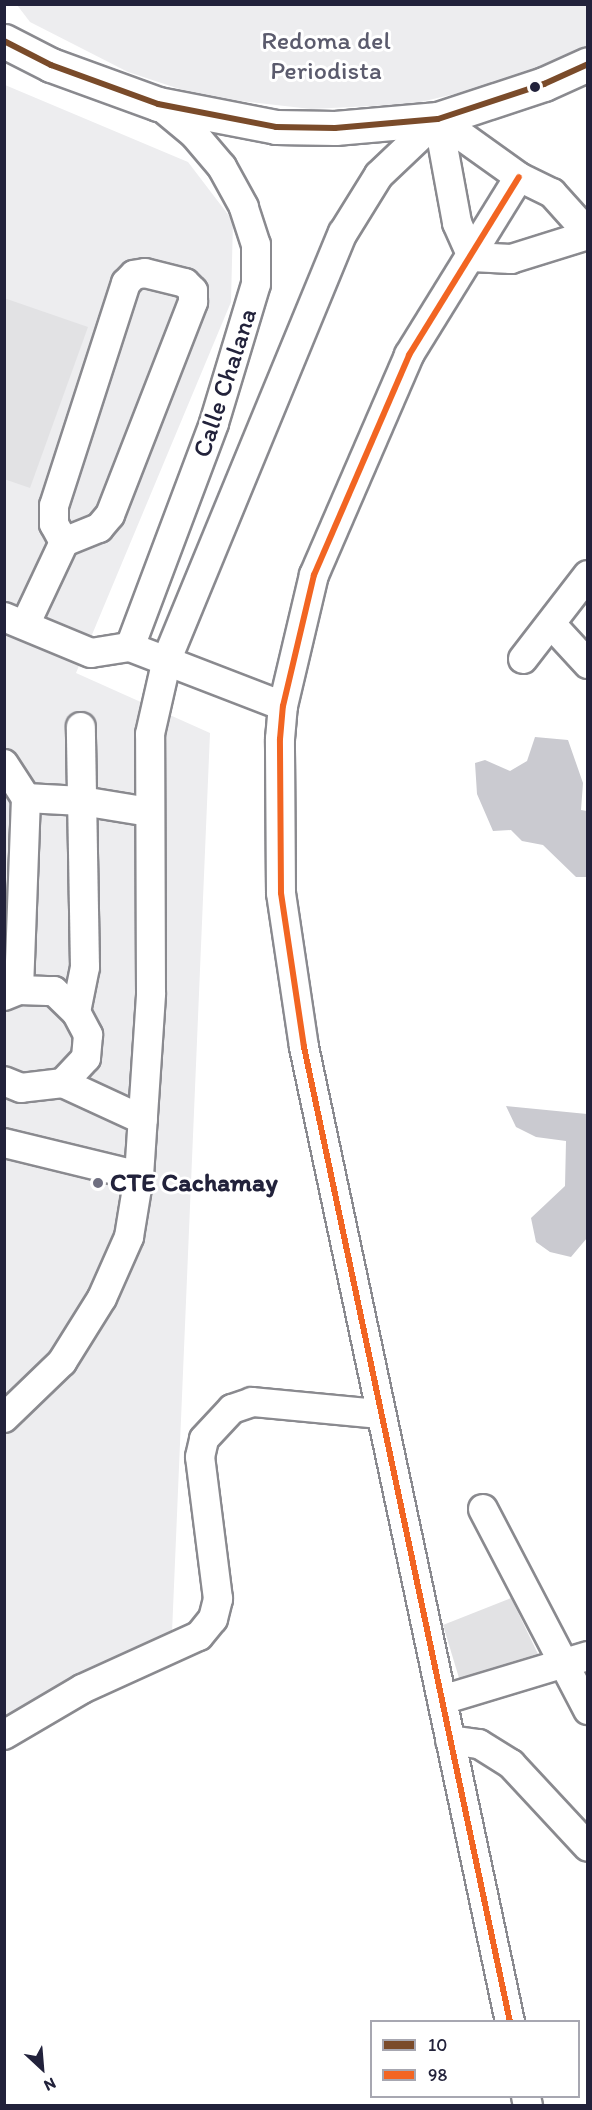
<!DOCTYPE html>
<html>
<head>
<meta charset="utf-8">
<style>
	body { margin:0 }
	#map { position:relative; width:592px; height:2110px; overflow:hidden; background:#fff; font-family:Itim,sans-serif }
	div>[style] { position:absolute }
	[style*='--x'] { left:calc(var(--x)*1px); top:calc(var(--y)*1px); width:calc(var(--w)*1px); rotate:calc(var(--a)*1deg) }
	.green>* { inset:0; background:#ededef }
	.water>* { inset:0; background:#cacad0 }
	.building>* { inset:0; background:#e2e2e4 }
	.roads { filter:drop-shadow(2px 0 #8a8a8f) drop-shadow(-2px 0 #8a8a8f) drop-shadow(0 2px #8a8a8f) drop-shadow(0 -2px #8a8a8f) }
	.minor>* { height:28px; margin:-14px; padding:0 14px; transform-origin:14px; border-radius:14px; background:#fff }
	.major>* { height:33px; margin:-16.5px; padding:0 16.5px; transform-origin:16.5px; border-radius:16.5px; background:#fff }
	.bus-1>* { height:6px; margin:-3px; padding:0 3px; transform-origin:3px; border-radius:3px; background:#7a4b2a }
	.bus-2>* { height:6px; margin:-3px; padding:0 3px; transform-origin:3px; border-radius:3px; background:#f26522 }
	.dots>* { width:16px; height:16px; translate:-50% -50%; box-sizing:border-box; border:3px solid #fff; border-radius:50% }
	span { translate:-50% -50%; white-space:nowrap; text-align:center; line-height:1.15; -webkit-text-stroke:6px #fff; paint-order:stroke }
	.park-label { font-size:26px; color:#5b5b6d }
	.street-label { font-size:26px; color:#22223b }
	.poi-label { font-size:26px; color:#22223b; font-weight:700 }
	.left { translate:0 -50%; text-align:left }
	.frame { position:absolute; inset:0; border:6px solid #22223b; pointer-events:none }
	.legend { position:absolute; left:370px; top:2020px; width:210px; height:78px; box-sizing:border-box; background:#fff; border:2px solid #a7a7b1; margin:0; padding:8px 10px; list-style:none; font-size:18px; color:#22223b }
	.legend li { display:flex; align-items:center; gap:12px; height:30px }
	.legend b { width:30px; border:2px solid #a7a7b1 }
	.north { position:absolute; left:12px; top:2038px; width:60px; height:60px; -webkit-text-stroke:4px #fff; paint-order:stroke; rotate:154deg; font-size:16px; font-weight:700; line-height:24px; text-align:center; color:#22223b }
	.north::after { content:''; display:block; margin:auto; width:21px; height:27px; background:#22223b; clip-path:polygon(50% 0,100% 100%,50% 72%,0 100%) }
</style>
</head>
<body>
<div id="map">
	<div class="green">
		<i style="clip-path:polygon(17px 5px,587px 5px,587px 52px,519px 79px,412px 104px,311px 109px,204px 97px,128px 72px,30px 22px)"></i>
		<i style="clip-path:polygon(5px 85px,188px 162px,233px 221px,231px 302px,76px 673px,210px 733px,172px 1633px,5px 1718px)"></i>
	</div>
	<div class="water">
		<i style="clip-path:polygon(535px 737px,568px 740px,583px 783px,581px 810px,587px 811px,587px 877px,576px 877px,543px 845px,522px 841px,511px 830px,493px 831px,477px 794px,475px 763px,485px 760px,510px 771px,527px 761px)"></i>
		<i style="clip-path:polygon(506px 1106px,587px 1114px,587px 1238px,571px 1257px,550px 1252px,536px 1242px,531px 1218px,565px 1186px,566px 1141px,536px 1137px,516px 1127px)"></i>
	</div>
	<div class="building">
		<i style="clip-path:polygon(4px 298px,88px 327px,30px 488px,4px 479px)"></i>
		<i style="clip-path:polygon(511px 1598px,538px 1654px,459px 1678px,443px 1625px)"></i>
	</div>
	<div class="roads">
		<div class="minor">
			<i style="--x:438;--y:119;--w:106;--a:79.6"></i>
			<i style="--x:457;--y:223;--w:37;--a:66"></i>
			<i style="--x:472;--y:257;--w:39;--a:3"></i>
			<i style="--x:511;--y:259;--w:81;--a:-17.3"></i>
			<i style="--x:438;--y:119;--w:100;--a:35.6"></i>
			<i style="--x:519;--y:177;--w:37;--a:26"></i>
			<i style="--x:552;--y:193;--w:54;--a:48"></i>
			<i style="--x:4;--y:617;--w:94;--a:22.5"></i>
			<i style="--x:91;--y:653;--w:39;--a:-9"></i>
			<i style="--x:130;--y:647;--w:164;--a:21.1"></i>
			<i style="--x:25;--y:625;--w:92;--a:-64.8"></i>
			<i style="--x:64;--y:542;--w:38;--a:-22"></i>
			<i style="--x:99;--y:528;--w:17;--a:-50"></i>
			<i style="--x:110;--y:515;--w:229;--a:-68.7"></i>
			<i style="--x:193;--y:302;--w:11;--a:-90"></i>
			<i style="--x:193;--y:291;--w:11;--a:-135"></i>
			<i style="--x:185;--y:283;--w:41;--a:-166"></i>
			<i style="--x:145;--y:273;--w:11;--a:170"></i>
			<i style="--x:134;--y:275;--w:11;--a:135"></i>
			<i style="--x:126;--y:283;--w:234;--a:107.9"></i>
			<i style="--x:54;--y:506;--w:18;--a:90"></i>
			<i style="--x:54;--y:524;--w:21;--a:61"></i>
			<i style="--x:552;--y:625;--w:53;--a:47.3"></i>
			<i style="--x:130;--y:647;--w:239;--a:-69.4"></i>
			<i style="--x:214;--y:423;--w:145;--a:-73.2"></i>
			<i style="--x:256;--y:284;--w:39;--a:-90"></i>
			<i style="--x:256;--y:245;--w:40;--a:-108"></i>
			<i style="--x:244;--y:207;--w:46;--a:-118.8"></i>
			<i style="--x:222;--y:167;--w:43;--a:-130.3"></i>
			<i style="--x:194;--y:134;--w:47;--a:-140.2"></i>
			<i style="--x:523;--y:659;--w:106;--a:-52.3"></i>
			<i style="--x:4;--y:764;--w:40;--a:57.1"></i>
			<i style="--x:26;--y:798;--w:192;--a:92.1"></i>
			<i style="--x:26;--y:798;--w:56;--a:3.1"></i>
			<i style="--x:82;--y:801;--w:68;--a:9.3"></i>
			<i style="--x:4;--y:996;--w:16;--a:-22"></i>
			<i style="--x:19;--y:990;--w:35;--a:2"></i>
			<i style="--x:54;--y:991;--w:30;--a:44"></i>
			<i style="--x:76;--y:1012;--w:26;--a:62"></i>
			<i style="--x:88;--y:1035;--w:23;--a:95"></i>
			<i style="--x:86;--y:1058;--w:34;--a:133"></i>
			<i style="--x:63;--y:1083;--w:42;--a:173.2"></i>
			<i style="--x:21;--y:1088;--w:18;--a:-158"></i>
			<i style="--x:76;--y:1012;--w:46;--a:-78.7"></i>
			<i style="--x:85;--y:967;--w:240;--a:-91"></i>
			<i style="--x:63;--y:1083;--w:88;--a:24.8"></i>
			<i style="--x:4;--y:1143;--w:139;--a:13.7"></i>
			<i style="--x:4;--y:1418;--w:81;--a:-44"></i>
			<i style="--x:62;--y:1362;--w:75;--a:-58"></i>
			<i style="--x:102;--y:1298;--w:67;--a:-66.1"></i>
			<i style="--x:129;--y:1237;--w:62;--a:-80.7"></i>
			<i style="--x:139;--y:1176;--w:183;--a:-86.2"></i>
			<i style="--x:151;--y:993;--w:259;--a:-90.2"></i>
			<i style="--x:150;--y:734;--w:77;--a:-77.2"></i>
			<i style="--x:167;--y:659;--w:461;--a:-67.6"></i>
			<i style="--x:343;--y:233;--w:68;--a:-58.2"></i>
			<i style="--x:379;--y:175;--w:81;--a:-43.5"></i>
			<i style="--x:483;--y:1509;--w:227;--a:62.4"></i>
			<i style="--x:442;--y:1700;--w:152;--a:-16.8"></i>
			<i style="--x:4;--y:1735;--w:91;--a:-30.5"></i>
			<i style="--x:82;--y:1689;--w:128;--a:-24.4"></i>
			<i style="--x:199;--y:1636;--w:22;--a:-51"></i>
			<i style="--x:213;--y:1619;--w:21;--a:-76"></i>
			<i style="--x:218;--y:1599;--w:143;--a:-97.2"></i>
			<i style="--x:200;--y:1457;--w:18;--a:-77"></i>
			<i style="--x:204;--y:1439;--w:41;--a:-47"></i>
			<i style="--x:232;--y:1409;--w:21;--a:-19"></i>
			<i style="--x:252;--y:1402;--w:128;--a:5.4"></i>
			<i style="--x:450;--y:1740;--w:29;--a:8"></i>
			<i style="--x:479;--y:1744;--w:38;--a:32"></i>
			<i style="--x:511;--y:1764;--w:113;--a:47.1"></i>
			<i style="--x:510;--y:2022;--w:997;--a:-101.93"></i>
			<i style="--x:304;--y:1047;--w:156;--a:-98.5"></i>
			<i style="--x:281;--y:893;--w:154;--a:-90.4"></i>
			<i style="--x:280;--y:739;--w:33;--a:-85"></i>
			<i style="--x:283;--y:706;--w:135;--a:-76.7"></i>
			<i style="--x:314;--y:575;--w:240;--a:-66.6"></i>
			<i style="--x:409;--y:355;--w:209;--a:-58.3"></i>
			<i style="--x:526;--y:2096;--w:10;--a:79"></i>
		</div>
		<div class="major">
			<i style="--x:4;--y:41;--w:53;--a:27.1"></i>
			<i style="--x:51;--y:65;--w:114;--a:20"></i>
			<i style="--x:158;--y:104;--w:120;--a:11"></i>
			<i style="--x:276;--y:127;--w:59;--a:1"></i>
			<i style="--x:335;--y:128;--w:103;--a:-5"></i>
			<i style="--x:438;--y:119;--w:112;--a:-18.3"></i>
			<i style="--x:544;--y:84;--w:48;--a:-24.4"></i>
		</div>
	</div>
	<div class="bus-1">
		<i style="--x:4;--y:41;--w:53;--a:27.1"></i>
		<i style="--x:51;--y:65;--w:114;--a:20"></i>
		<i style="--x:158;--y:104;--w:120;--a:11"></i>
		<i style="--x:276;--y:127;--w:59;--a:1"></i>
		<i style="--x:335;--y:128;--w:103;--a:-5"></i>
		<i style="--x:438;--y:119;--w:112;--a:-18.3"></i>
		<i style="--x:544;--y:84;--w:48;--a:-24.4"></i>
	</div>
	<div class="bus-2">
		<i style="--x:510;--y:2022;--w:997;--a:-101.93"></i>
		<i style="--x:304;--y:1047;--w:156;--a:-98.5"></i>
		<i style="--x:281;--y:893;--w:154;--a:-90.4"></i>
		<i style="--x:280;--y:739;--w:33;--a:-85"></i>
		<i style="--x:283;--y:706;--w:135;--a:-76.7"></i>
		<i style="--x:314;--y:575;--w:240;--a:-66.6"></i>
		<i style="--x:409;--y:355;--w:209;--a:-58.3"></i>
	</div>
	<div class="dots">
		<i style="left:535px;top:87px;background:#22223b"></i>
		<i style="left:98px;top:1183px;background:#6f6f80"></i>
	</div>
	<div class="park-label">
		<span style="left:326px;top:56px">Redoma del<br>Periodista</span>
	</div>
	<div class="street-label">
		<span style="left:225px;top:383px;rotate:-72deg">Calle Chalana</span>
	</div>
	<div class="poi-label">
		<span class="left" style="left:110px;top:1183px">CTE Cachamay</span>
	</div>
	<div class="frame"></div>
	<ul class="legend">
	<li><b style="height:8px;background:#7a4b2a"></b>10</li>
	<li><b style="height:8px;background:#f26522"></b>98</li>
	</ul>
	<div class="north">N</div>
</div>
</body>
</html>
